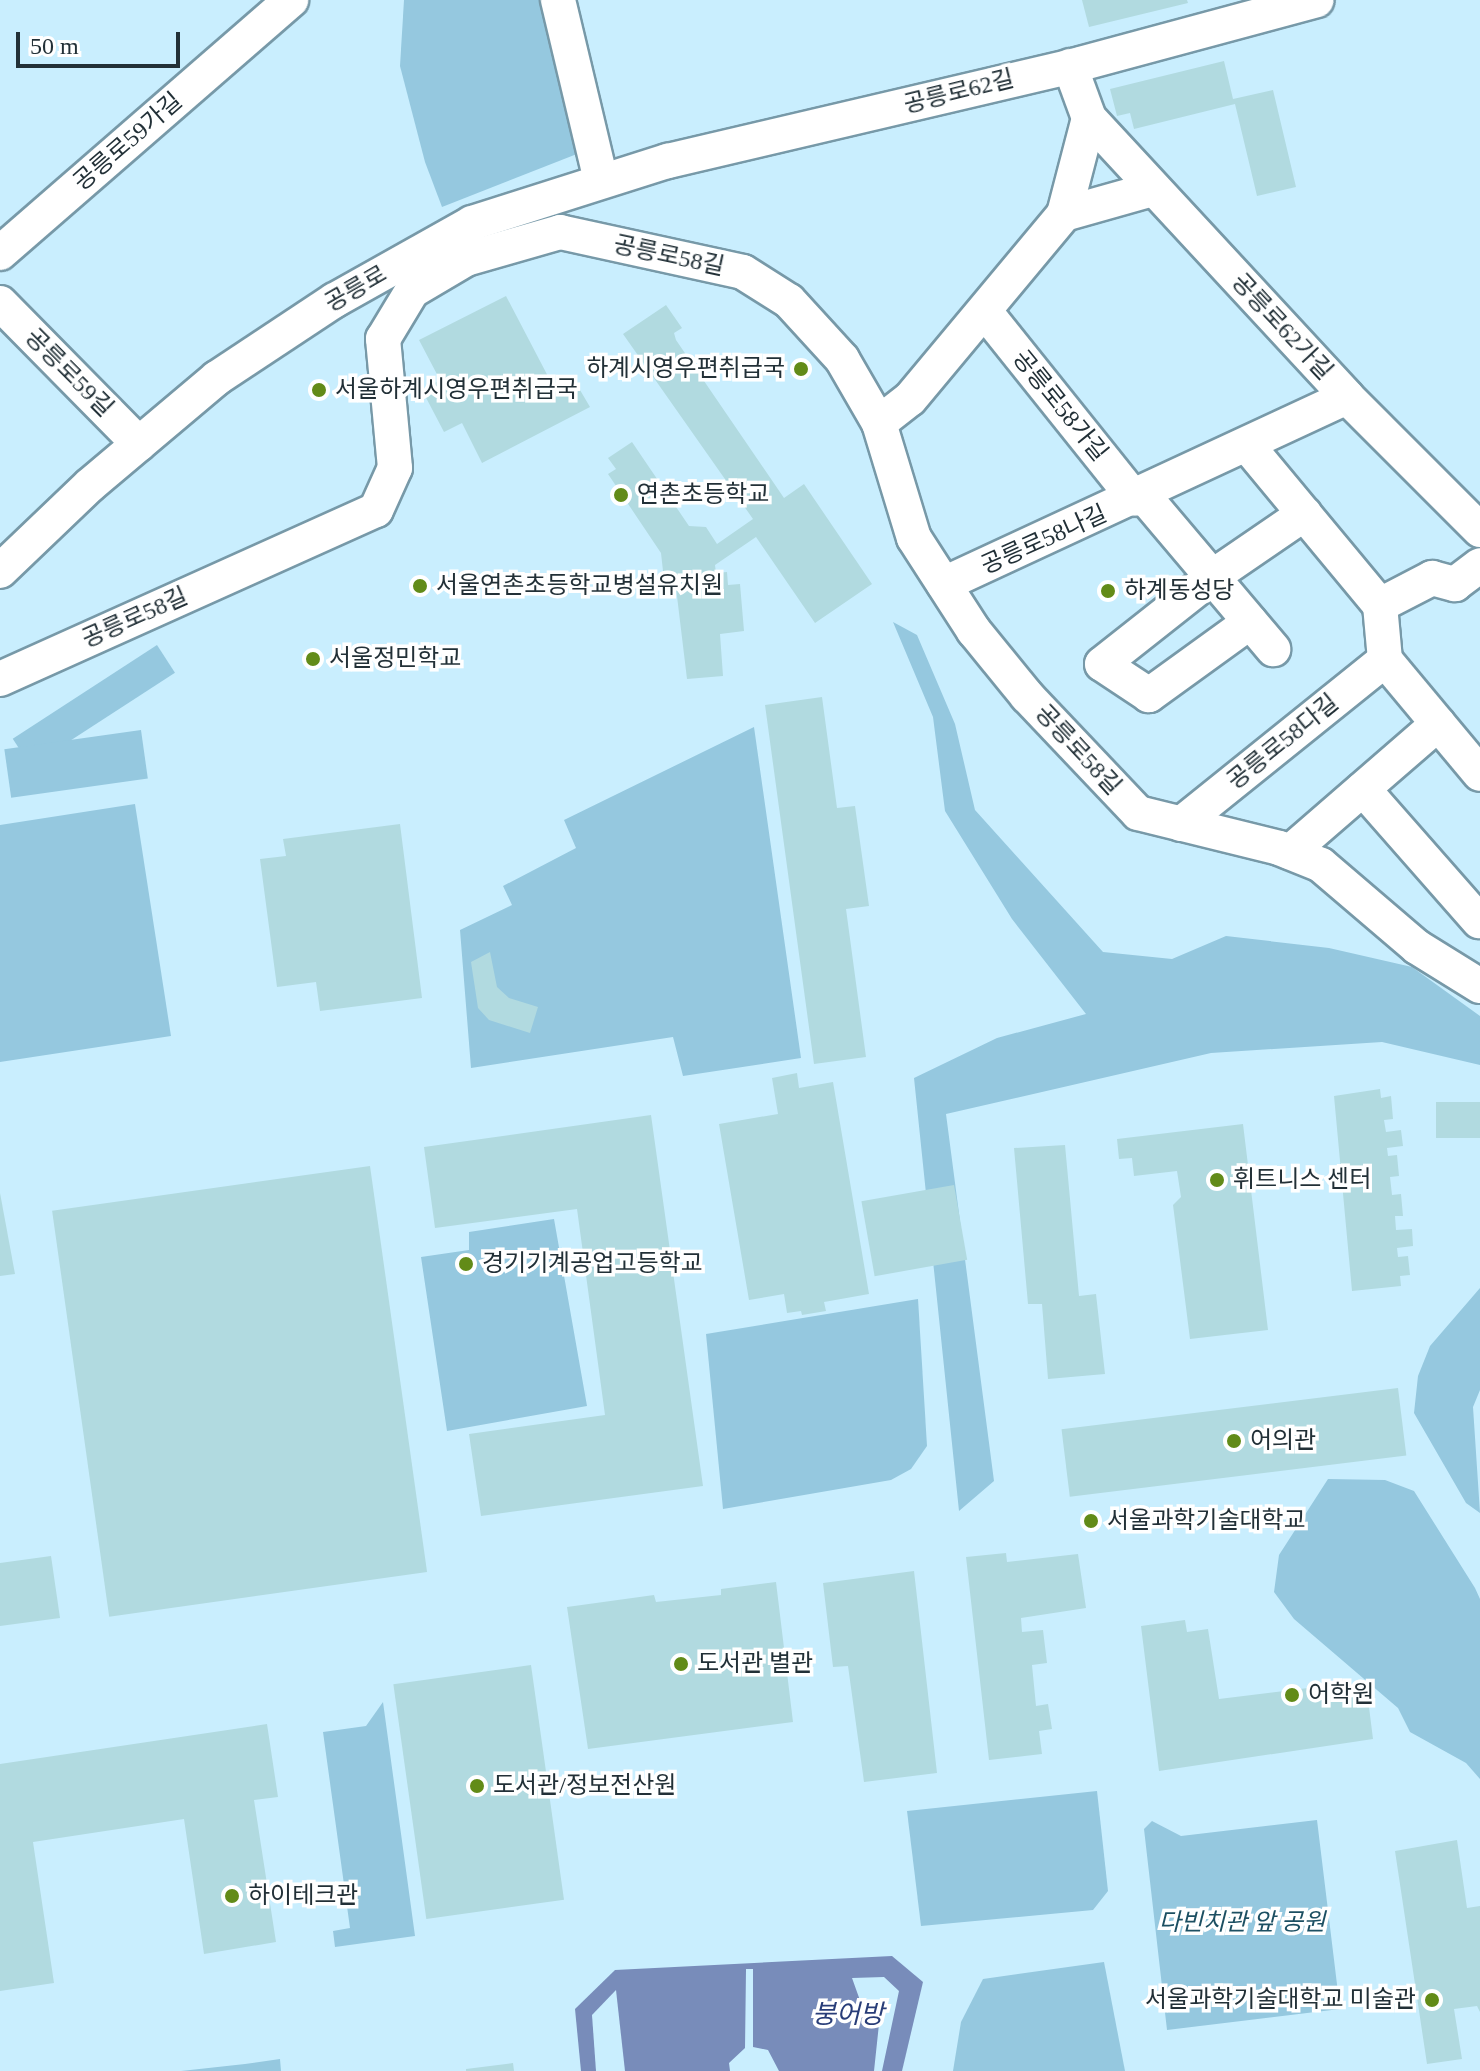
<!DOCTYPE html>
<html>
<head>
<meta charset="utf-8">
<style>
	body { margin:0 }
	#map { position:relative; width:1480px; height:2071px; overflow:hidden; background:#c9eefe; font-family:"Times New Roman","Noto Sans KR",serif }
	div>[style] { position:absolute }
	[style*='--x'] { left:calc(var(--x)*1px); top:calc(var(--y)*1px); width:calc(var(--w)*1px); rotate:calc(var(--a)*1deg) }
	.green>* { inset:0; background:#95c8df; transform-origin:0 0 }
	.water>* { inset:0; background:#788cba }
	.pier>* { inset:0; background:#c9eefe }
	.building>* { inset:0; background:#b1dae0; transform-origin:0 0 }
	.roads { filter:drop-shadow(2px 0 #7799a8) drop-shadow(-2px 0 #7799a8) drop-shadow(0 2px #7799a8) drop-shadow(0 -2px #7799a8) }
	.minor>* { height:34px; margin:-17px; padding:0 17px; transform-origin:17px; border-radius:17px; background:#fff }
	.dots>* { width:22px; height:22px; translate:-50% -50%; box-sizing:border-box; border:4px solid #fff; border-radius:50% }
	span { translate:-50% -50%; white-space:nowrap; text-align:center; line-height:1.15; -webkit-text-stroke:7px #fff; paint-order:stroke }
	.street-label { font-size:24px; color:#223037 }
	.poi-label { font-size:24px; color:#223037 }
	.right { translate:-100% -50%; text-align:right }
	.left { translate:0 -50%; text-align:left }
	.park-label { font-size:24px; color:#1c4f62; font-style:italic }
	.water-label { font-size:26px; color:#283d78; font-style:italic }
	.scale { position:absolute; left:16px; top:32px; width:164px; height:36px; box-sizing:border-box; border:4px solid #223037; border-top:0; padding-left:10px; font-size:24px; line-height:28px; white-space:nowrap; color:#223037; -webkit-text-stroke:6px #fff; paint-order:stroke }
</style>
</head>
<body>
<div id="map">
	<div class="green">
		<i style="clip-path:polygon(404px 0,548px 0,582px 152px,442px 207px,425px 162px,400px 66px)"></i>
		<i style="clip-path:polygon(893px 622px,917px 635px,955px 724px,975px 810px,1103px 952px,1172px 959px,1226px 936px,1329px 948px,1412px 967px,1480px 1016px,1480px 1065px,1382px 1042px,1211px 1053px,946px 1114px,994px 1481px,959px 1511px,914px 1078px,997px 1038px,1086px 1014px,1012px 919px,945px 811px,933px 717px)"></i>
		<i style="left:157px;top:645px;width:33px;height:172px;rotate:57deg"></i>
		<i style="clip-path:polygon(754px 727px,801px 1058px,683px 1076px,673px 1037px,471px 1068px,460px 930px,512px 905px,503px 886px,576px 848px,564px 820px)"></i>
		<i style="left:141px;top:730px;width:49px;height:138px;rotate:82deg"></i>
		<i style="clip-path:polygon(135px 804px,171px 1036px,0 1062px,0 825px)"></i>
		<i style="clip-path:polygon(554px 1219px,587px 1406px,447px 1431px,421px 1257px,469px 1250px,469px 1232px)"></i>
		<i style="clip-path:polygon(1480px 1288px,1480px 1390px,1473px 1407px,1480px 1513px,1466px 1503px,1414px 1413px,1418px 1376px,1430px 1346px)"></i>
		<i style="clip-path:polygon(918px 1299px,927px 1446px,911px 1469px,891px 1480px,723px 1509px,706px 1334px)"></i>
		<i style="clip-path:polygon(1328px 1479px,1385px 1480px,1414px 1491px,1475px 1588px,1480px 1599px,1480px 1779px,1466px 1763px,1410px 1732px,1398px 1708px,1294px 1619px,1274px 1592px,1279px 1555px)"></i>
		<i style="clip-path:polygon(383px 1702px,415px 1936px,335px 1947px,333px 1931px,350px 1928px,323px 1732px,366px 1726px)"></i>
		<i style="clip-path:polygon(1097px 1791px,1108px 1891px,1093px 1910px,921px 1926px,907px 1811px)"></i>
		<i style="clip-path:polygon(1317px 1820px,1340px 2009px,1167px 2030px,1144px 1829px,1152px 1821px,1181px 1836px)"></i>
		<i style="clip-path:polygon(1104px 1962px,1125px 2071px,953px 2071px,961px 2022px,983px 1979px)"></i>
		<i style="clip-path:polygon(280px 2059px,281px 2071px,181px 2071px,245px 2064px)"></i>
	</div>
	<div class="water">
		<i style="clip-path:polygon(892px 1956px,923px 1982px,902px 2071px,581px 2071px,575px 2009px,615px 1970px)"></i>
	</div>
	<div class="pier">
		<i style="clip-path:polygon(746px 1969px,753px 1969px,753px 2047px,768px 2050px,779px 2071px,730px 2071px,729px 2063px,745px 2048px)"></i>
		<i style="clip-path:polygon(884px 1977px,899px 1991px,882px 2071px,874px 2071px,879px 2024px,862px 2006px,852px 1978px)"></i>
		<i style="clip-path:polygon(616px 1990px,625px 2071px,596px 2071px,592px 2015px)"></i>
	</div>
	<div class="building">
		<i style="clip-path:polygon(1082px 0,1187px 0,1188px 3px,1089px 27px)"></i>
		<i style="clip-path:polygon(1224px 61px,1233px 99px,1273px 90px,1296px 187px,1257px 196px,1235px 104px,1134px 129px,1130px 113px,1117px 116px,1110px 89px)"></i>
		<i style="clip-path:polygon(506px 296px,552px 384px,563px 378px,571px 395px,580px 390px,590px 407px,482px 463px,462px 423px,444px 432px,422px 390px,440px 380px,419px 340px)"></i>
		<i style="clip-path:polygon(666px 305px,682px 328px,674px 333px,676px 340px,784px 498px,804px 484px,872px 584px,815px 623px,756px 537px,715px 565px,716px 573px,727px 572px,728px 585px,740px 584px,744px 631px,720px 634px,723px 676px,687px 679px,676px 588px,665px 589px,661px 553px,608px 474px,616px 469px,608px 458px,632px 442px,689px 526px,706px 527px,717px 544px,753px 519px,623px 334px)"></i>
		<i style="clip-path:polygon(822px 697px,837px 808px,855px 806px,869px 906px,846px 909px,866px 1057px,814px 1064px,765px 705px)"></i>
		<i style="clip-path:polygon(400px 824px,422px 998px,320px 1011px,316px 982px,277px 987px,260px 859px,286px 856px,283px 839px)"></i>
		<i style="clip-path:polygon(490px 952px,497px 987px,509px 998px,538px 1007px,530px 1033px,489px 1020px,478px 1008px,471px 962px)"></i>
		<i style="clip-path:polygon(797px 1073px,799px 1088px,833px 1082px,869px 1294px,824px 1302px,826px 1311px,802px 1315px,801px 1311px,787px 1313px,784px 1294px,749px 1300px,719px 1124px,778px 1114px,772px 1078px)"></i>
		<i style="clip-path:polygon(1380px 1089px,1381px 1098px,1391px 1096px,1393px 1119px,1384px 1120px,1386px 1132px,1401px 1130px,1403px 1146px,1387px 1148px,1388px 1156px,1397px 1155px,1399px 1176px,1390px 1177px,1392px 1195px,1401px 1194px,1403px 1216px,1395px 1216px,1396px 1230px,1412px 1229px,1413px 1246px,1397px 1248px,1398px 1257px,1408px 1256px,1410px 1275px,1400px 1276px,1401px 1286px,1352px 1291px,1334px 1096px)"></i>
		<i style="left:1480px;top:1102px;width:36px;height:44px;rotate:90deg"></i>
		<i style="clip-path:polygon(651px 1115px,703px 1486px,481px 1516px,469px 1434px,605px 1415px,577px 1209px,435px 1228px,424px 1147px)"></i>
		<i style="clip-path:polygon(1243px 1124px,1268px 1330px,1190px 1339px,1173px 1205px,1181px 1197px,1177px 1171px,1134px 1176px,1132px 1158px,1119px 1159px,1117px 1139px)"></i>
		<i style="clip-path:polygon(1065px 1145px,1079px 1296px,1096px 1294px,1105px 1374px,1048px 1379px,1042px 1304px,1028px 1304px,1014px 1148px)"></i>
		<i style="left:370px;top:1166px;width:410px;height:321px;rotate:82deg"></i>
		<i style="left:954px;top:1185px;width:76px;height:94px;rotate:80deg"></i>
		<i style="clip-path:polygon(0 1193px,15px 1274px,0 1276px)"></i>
		<i style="left:1398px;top:1388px;width:68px;height:339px;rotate:83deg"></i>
		<i style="clip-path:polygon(1006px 1553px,1007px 1562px,1078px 1554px,1086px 1608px,1021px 1618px,1022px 1632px,1043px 1630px,1047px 1663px,1032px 1665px,1036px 1706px,1048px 1704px,1052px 1729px,1039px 1731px,1042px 1754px,989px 1760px,966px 1557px)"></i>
		<i style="clip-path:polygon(51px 1556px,60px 1618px,0 1626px,0 1563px)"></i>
		<i style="clip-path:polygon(914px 1571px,937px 1773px,864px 1782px,848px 1666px,833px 1667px,823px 1583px)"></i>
		<i style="clip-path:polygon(776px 1582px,793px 1722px,588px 1749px,567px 1607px,654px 1595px,656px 1602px,721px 1595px,721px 1589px)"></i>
		<i style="clip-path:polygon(1185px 1620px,1187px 1632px,1208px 1629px,1219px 1699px,1332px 1685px,1333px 1695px,1355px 1692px,1357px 1708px,1369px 1707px,1373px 1739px,1159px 1771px,1141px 1626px)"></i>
		<i style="left:531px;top:1665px;width:237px;height:139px;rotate:82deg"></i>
		<i style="clip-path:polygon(267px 1724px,278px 1797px,254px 1800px,276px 1942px,204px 1954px,184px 1819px,33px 1842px,54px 1983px,0 1991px,0 1764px)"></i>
		<i style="clip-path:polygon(1457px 1840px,1467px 1908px,1480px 1906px,1480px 2012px,1477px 2006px,1454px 2009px,1462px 2059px,1427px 2064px,1395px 1851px)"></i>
		<i style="clip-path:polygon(513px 2063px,514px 2071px,466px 2071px,466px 2069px)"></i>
	</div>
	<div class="roads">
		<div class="minor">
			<i style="--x:558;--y:0;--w:186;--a:76.6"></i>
			<i style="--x:1070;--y:66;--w:55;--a:69.9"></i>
			<i style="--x:1089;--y:118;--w:380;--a:47.2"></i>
			<i style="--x:1347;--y:397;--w:188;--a:45"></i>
			<i style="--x:1064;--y:214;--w:99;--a:-75.4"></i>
			<i style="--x:0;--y:253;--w:386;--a:-41"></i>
			<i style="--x:0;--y:303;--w:198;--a:45.4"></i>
			<i style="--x:986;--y:313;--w:238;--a:51.3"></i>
			<i style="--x:879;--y:423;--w:39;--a:-38"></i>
			<i style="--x:910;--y:399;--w:241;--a:-50.2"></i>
			<i style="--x:1064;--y:214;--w:92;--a:-15.7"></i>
			<i style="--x:1247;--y:445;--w:208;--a:50.3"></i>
			<i style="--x:1143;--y:495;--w:202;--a:49.8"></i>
			<i style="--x:0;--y:571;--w:124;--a:-43.7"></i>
			<i style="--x:90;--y:485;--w:166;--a:-40.1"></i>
			<i style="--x:217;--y:378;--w:141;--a:-33.5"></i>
			<i style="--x:335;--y:300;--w:157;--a:-29.3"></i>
			<i style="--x:472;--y:223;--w:206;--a:-17.6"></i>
			<i style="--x:668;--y:161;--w:423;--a:-13.2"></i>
			<i style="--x:1080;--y:64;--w:245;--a:-15.1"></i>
			<i style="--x:944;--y:584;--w:444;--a:-24.9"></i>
			<i style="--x:1380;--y:605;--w:55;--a:84.8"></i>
			<i style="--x:1385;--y:660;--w:148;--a:50.2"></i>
			<i style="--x:1380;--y:605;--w:59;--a:-27.4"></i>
			<i style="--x:1432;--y:578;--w:24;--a:15"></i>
			<i style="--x:1455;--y:584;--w:31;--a:-37"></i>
			<i style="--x:1250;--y:622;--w:125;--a:144.1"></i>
			<i style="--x:1149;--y:695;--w:56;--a:-146.6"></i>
			<i style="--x:1102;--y:664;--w:140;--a:-38.3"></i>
			<i style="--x:1212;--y:577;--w:112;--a:-34.4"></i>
			<i style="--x:0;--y:679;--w:412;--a:-24.2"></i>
			<i style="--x:376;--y:510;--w:46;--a:-65.7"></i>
			<i style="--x:395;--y:468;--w:130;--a:-95.3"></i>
			<i style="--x:383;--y:339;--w:56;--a:-58.9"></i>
			<i style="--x:412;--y:291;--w:63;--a:-30.7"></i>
			<i style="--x:466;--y:259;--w:98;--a:-16"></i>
			<i style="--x:560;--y:232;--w:187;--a:12.3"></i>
			<i style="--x:743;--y:272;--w:54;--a:32.2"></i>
			<i style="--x:789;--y:301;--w:79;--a:47.6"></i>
			<i style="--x:842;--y:359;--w:74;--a:60"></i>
			<i style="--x:879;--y:423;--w:120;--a:73.1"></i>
			<i style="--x:914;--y:538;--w:111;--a:57.2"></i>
			<i style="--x:974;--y:631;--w:84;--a:50.8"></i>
			<i style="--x:1027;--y:696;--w:161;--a:46.5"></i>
			<i style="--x:1138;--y:813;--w:145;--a:13.9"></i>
			<i style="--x:1279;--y:848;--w:45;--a:22"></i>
			<i style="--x:1321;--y:865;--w:126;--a:40.5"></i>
			<i style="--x:1417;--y:947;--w:74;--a:31.8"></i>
			<i style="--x:1363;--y:789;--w:176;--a:48.7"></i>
			<i style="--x:1181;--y:824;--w:262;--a:-38.8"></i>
			<i style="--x:1290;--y:852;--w:196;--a:-40.9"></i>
		</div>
	</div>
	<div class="dots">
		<i style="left:801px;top:369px;background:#628b18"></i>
		<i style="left:319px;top:390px;background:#628b18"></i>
		<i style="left:621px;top:495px;background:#628b18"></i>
		<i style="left:420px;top:586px;background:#628b18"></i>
		<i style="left:1108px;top:591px;background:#628b18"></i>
		<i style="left:313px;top:659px;background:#628b18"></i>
		<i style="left:1217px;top:1180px;background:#628b18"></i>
		<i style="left:466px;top:1264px;background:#628b18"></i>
		<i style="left:1234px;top:1441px;background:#628b18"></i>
		<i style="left:1091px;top:1521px;background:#628b18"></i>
		<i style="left:681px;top:1664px;background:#628b18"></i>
		<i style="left:1292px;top:1695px;background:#628b18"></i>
		<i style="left:477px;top:1786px;background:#628b18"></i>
		<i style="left:232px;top:1896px;background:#628b18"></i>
		<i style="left:1432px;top:2000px;background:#628b18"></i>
	</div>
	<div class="street-label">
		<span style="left:959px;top:92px;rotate:-14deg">공릉로62길</span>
		<span style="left:128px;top:142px;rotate:-41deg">공릉로59가길</span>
		<span style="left:669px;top:256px;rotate:12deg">공릉로58길</span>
		<span style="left:356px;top:289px;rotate:-30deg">공릉로</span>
		<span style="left:1282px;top:327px;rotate:47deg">공릉로62가길</span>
		<span style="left:69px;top:373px;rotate:45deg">공릉로59길</span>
		<span style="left:1060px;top:406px;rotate:51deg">공릉로58가길</span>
		<span style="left:1044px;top:540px;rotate:-24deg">공릉로58나길</span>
		<span style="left:135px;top:618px;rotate:-24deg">공릉로58길</span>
		<span style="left:1283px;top:742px;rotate:-39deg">공릉로58다길</span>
		<span style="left:1078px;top:750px;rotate:47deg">공릉로58길</span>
	</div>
	<div class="poi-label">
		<span class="right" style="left:785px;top:369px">하계시영우편취급국</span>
		<span class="left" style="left:335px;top:390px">서울하계시영우편취급국</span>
		<span class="left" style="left:637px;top:495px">연촌초등학교</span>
		<span class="left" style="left:436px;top:586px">서울연촌초등학교병설유치원</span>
		<span class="left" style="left:1124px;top:591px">하계동성당</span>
		<span class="left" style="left:329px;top:659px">서울정민학교</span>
		<span class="left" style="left:1233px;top:1180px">휘트니스 센터</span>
		<span class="left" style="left:482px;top:1264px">경기기계공업고등학교</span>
		<span class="left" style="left:1250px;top:1441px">어의관</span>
		<span class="left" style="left:1107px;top:1521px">서울과학기술대학교</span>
		<span class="left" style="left:697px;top:1664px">도서관 별관</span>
		<span class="left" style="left:1308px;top:1695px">어학원</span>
		<span class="left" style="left:493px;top:1786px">도서관/정보전산원</span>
		<span class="left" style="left:248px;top:1896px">하이테크관</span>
		<span class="right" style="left:1416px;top:2000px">서울과학기술대학교 미술관</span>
	</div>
	<div class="park-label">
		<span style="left:1242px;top:1923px">다빈치관 앞 공원</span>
	</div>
	<div class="water-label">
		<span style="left:848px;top:2015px">붕어방</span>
	</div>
	<div class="scale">50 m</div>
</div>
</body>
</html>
